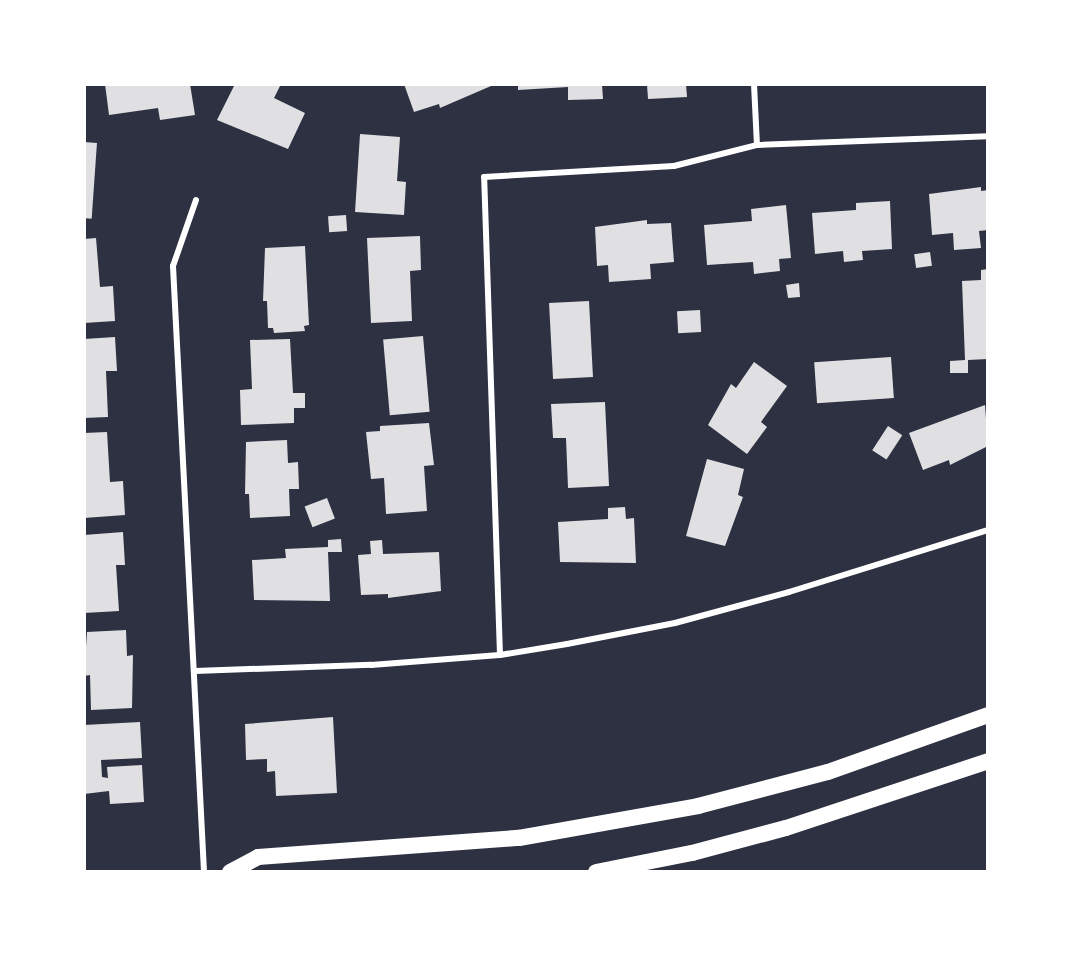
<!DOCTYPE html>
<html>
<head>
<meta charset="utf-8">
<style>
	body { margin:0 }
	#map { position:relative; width:1072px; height:956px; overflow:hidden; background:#2d3142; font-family:Merriweather,serif }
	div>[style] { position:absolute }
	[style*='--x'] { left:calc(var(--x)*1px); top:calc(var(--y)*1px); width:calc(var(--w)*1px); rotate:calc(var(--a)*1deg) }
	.building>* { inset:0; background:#e0e0e3; transform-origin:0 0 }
	.minor>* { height:6px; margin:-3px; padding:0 3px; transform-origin:3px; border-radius:3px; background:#fff }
	.trunk>* { height:16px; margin:-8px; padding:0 8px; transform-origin:8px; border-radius:8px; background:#fff }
	span { translate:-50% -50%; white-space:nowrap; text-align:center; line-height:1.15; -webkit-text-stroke:6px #fff; paint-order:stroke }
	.frame { position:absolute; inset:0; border:86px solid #fff; pointer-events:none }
</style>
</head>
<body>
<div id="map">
	<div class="building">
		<i style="clip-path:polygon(105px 84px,190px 84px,195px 115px,160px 120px,158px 108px,109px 115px)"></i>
		<i style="clip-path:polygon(235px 84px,281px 84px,274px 98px,305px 113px,288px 149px,217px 120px)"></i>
		<i style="clip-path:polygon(404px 84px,490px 84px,491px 86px,440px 108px,439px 104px,414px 112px)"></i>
		<i style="clip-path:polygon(518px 84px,602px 84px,603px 99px,568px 100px,568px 87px,518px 90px)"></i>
		<i style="clip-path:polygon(647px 84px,686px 84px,687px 97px,648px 99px)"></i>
		<i style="clip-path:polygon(360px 134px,400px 137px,397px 181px,406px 182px,404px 215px,355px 212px)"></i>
		<i style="left:84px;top:142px;width:13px;height:76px;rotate:4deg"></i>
		<i style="clip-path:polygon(981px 187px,981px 191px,988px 190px,988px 230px,979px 231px,981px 248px,954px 250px,953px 233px,932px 235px,929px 194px)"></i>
		<i style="clip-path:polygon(890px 201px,892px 249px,862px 251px,863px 260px,844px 262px,843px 251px,815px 254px,812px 213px,856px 210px,856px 203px)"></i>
		<i style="clip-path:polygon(786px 205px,791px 258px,779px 259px,780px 271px,754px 274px,753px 262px,707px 265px,704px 225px,752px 221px,751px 209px)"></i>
		<i style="left:346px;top:215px;width:16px;height:18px;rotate:86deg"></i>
		<i style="clip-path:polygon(647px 220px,647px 224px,671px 223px,674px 262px,650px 264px,651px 279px,609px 282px,608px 265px,597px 266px,595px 227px)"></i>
		<i style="clip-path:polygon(420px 236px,421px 270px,410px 271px,412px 321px,371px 323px,367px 238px)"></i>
		<i style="clip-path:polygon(96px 238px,100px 287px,113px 286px,115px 321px,84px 323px,84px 239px)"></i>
		<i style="clip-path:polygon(305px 246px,309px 325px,304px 326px,305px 331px,274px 333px,273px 328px,268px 328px,267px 301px,263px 301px,265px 248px)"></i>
		<i style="left:930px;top:252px;width:14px;height:16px;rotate:82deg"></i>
		<i style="clip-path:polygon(988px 269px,988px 359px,968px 360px,968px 373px,950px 373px,950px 361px,965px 360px,962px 281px,981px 280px,981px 270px)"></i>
		<i style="clip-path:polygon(799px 283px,800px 297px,788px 298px,786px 285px)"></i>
		<i style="left:589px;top:301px;width:76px;height:40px;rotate:87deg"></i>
		<i style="left:700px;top:310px;width:22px;height:23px;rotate:87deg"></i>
		<i style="left:423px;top:336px;width:76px;height:40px;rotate:85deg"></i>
		<i style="clip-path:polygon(115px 337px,117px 371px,106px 371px,108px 417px,84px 418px,84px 339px)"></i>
		<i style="clip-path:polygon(290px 339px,293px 393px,305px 393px,305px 408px,294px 408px,294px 423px,241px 425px,240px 390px,252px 389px,250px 340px)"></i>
		<i style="left:891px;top:357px;width:41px;height:77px;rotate:86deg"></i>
		<i style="clip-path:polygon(754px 362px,787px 386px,761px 422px,767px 427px,747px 454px,708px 425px,731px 384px,736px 388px)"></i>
		<i style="clip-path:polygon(605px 402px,609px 486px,568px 488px,566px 438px,553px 438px,551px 404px)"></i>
		<i style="clip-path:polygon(985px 405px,988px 446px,950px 465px,949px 460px,923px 470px,909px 433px)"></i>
		<i style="clip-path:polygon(429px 423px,434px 465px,424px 466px,427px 511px,386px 514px,384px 478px,371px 479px,366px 432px,380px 431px,380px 426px)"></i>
		<i style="left:888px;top:426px;width:17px;height:29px;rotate:33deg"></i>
		<i style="clip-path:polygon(107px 432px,110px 482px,123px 481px,125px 515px,84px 518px,84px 433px)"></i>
		<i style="clip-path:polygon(287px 440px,288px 463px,298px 462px,299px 489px,289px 489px,290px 516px,250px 518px,249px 494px,245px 494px,246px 442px)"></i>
		<i style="clip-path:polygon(707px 459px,744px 469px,738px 495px,743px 497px,725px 546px,686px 536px)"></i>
		<i style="left:327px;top:498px;width:22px;height:24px;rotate:69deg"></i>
		<i style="clip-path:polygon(625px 507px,626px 519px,634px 518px,636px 563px,560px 562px,558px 522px,608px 519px,608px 508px)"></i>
		<i style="clip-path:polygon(123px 532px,125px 565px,116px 565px,119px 611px,84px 613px,84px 535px)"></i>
		<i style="clip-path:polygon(341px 539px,342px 552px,328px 552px,330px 601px,254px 600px,252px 560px,286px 558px,285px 549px,328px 547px,328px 540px)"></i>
		<i style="clip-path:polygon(382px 540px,383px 554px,439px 552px,441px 591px,388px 598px,388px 594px,361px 595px,358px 555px,371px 554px,370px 541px)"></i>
		<i style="clip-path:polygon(126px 630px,127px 656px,133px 655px,132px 708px,91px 710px,90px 675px,84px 676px,87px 632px)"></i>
		<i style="clip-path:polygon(333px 717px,337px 793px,276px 796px,275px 771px,267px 772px,267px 759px,246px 760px,245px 724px)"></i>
		<i style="clip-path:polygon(140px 722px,142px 758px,101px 760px,102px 777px,108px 778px,107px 767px,142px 765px,144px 802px,110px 804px,109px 791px,84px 794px,84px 725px)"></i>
	</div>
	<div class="minor">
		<i style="--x:754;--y:84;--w:61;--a:87.2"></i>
		<i style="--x:196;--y:200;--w:70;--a:109.2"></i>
		<i style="--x:173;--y:266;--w:607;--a:87.07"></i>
		<i style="--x:500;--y:655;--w:478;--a:-91.9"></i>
		<i style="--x:484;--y:177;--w:190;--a:-3.3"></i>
		<i style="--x:674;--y:166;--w:86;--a:-14.2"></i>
		<i style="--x:757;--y:145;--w:231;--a:-2.2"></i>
		<i style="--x:195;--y:671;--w:176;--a:-2"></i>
		<i style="--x:371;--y:665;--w:129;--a:-4.4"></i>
		<i style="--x:500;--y:655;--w:68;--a:-9.3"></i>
		<i style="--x:567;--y:644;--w:110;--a:-11"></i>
		<i style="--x:675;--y:623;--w:118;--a:-15.2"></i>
		<i style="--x:789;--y:592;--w:208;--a:-17.3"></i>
	</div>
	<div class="trunk">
		<i style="--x:230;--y:872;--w:32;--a:-28"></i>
		<i style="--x:258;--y:857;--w:262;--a:-4.2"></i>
		<i style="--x:519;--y:838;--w:182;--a:-10.1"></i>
		<i style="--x:698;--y:806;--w:134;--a:-14.7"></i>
		<i style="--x:828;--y:772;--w:170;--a:-19.6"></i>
		<i style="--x:596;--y:872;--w:98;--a:-11.2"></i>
		<i style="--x:692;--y:853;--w:97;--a:-14.9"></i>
		<i style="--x:786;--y:828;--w:213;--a:-18.3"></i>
	</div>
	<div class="frame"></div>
</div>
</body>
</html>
